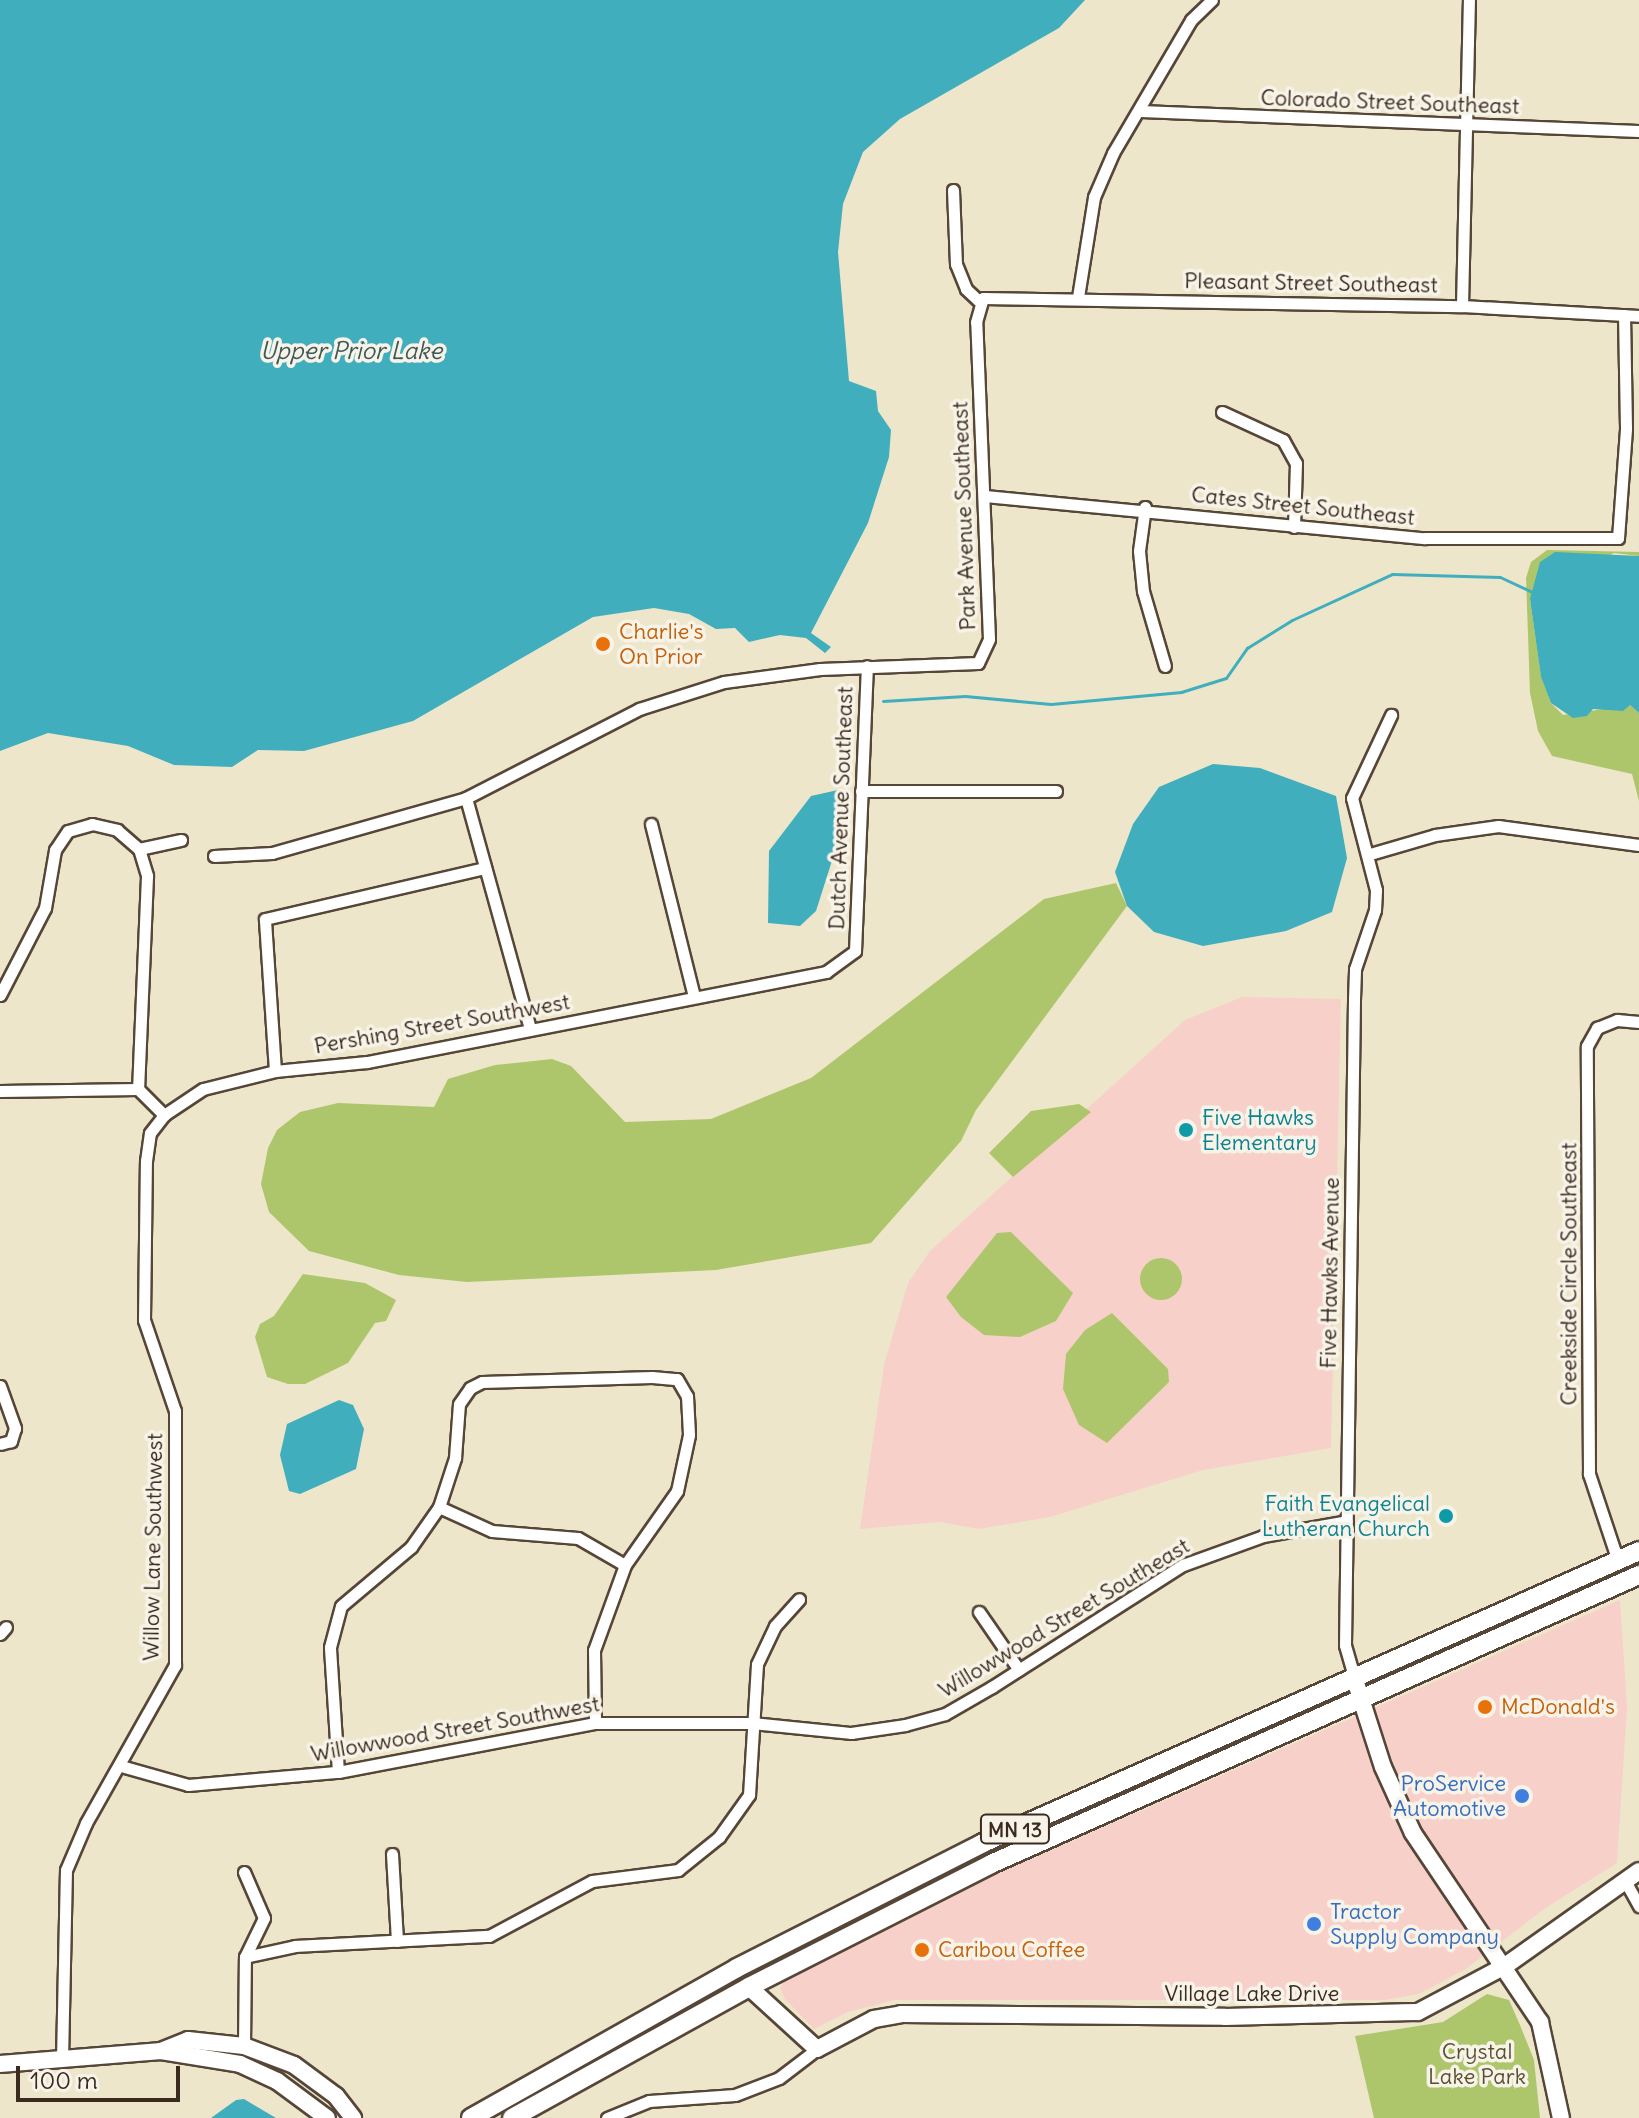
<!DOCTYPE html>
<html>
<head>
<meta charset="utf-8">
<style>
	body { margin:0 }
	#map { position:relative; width:1639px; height:2118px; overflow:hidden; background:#eee6ca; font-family:Delius,sans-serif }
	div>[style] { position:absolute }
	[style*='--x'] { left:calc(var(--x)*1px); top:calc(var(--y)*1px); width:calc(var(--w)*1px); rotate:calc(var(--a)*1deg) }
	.built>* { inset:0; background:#f7d0ca }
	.green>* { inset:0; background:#aec66b }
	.round { border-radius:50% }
	.water>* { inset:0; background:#41aebe }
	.stream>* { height:3px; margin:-1.5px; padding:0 1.5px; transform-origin:1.5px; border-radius:1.5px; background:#41aebe }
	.roads { filter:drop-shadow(2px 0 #564638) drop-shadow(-2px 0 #564638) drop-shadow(0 2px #564638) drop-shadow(0 -2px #564638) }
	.street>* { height:11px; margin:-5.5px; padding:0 5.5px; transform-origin:5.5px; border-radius:5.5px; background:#fff }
	.secondary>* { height:16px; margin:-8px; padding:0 8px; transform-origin:8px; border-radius:8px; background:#fff }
	.primary>* { height:18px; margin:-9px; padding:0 9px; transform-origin:9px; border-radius:9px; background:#fff }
	.dots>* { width:22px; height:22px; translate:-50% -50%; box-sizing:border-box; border:4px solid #f7f3e8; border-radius:50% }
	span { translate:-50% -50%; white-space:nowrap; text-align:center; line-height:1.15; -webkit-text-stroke:7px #f7f3e8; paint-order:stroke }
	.shield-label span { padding:2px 6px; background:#f7f3e8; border:2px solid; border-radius:6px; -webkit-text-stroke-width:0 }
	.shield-label { font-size:20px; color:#3b2a1e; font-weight:700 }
	.street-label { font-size:22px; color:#3b2a1e }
	.food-label { font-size:22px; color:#c56008 }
	.left { translate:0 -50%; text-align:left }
	.culture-label { font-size:22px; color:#0d838f }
	.right { translate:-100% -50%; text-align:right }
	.shop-label { font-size:22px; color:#366cbe }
	.park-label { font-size:22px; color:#585131 }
	.water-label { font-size:24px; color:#3d5856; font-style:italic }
	.scale { position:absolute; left:16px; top:2066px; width:164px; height:36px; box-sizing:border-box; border:4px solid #3b2a1e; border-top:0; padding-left:10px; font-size:24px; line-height:28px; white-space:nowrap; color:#3b2a1e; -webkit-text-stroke:6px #f7f3e8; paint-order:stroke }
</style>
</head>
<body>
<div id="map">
	<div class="built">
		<i style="clip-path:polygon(1242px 997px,1341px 999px,1331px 1448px,1203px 1470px,1050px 1517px,979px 1529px,940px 1522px,860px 1529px,884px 1365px,908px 1283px,930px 1251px,1185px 1020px)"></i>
		<i style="clip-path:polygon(1620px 1600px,1627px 1707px,1617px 1863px,1547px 1907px,1466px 1969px,1419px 1994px,1385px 2000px,895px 2000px,848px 2012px,814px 2029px,785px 1999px,780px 1988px,786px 1978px,938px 1900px)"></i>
	</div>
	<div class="green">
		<i style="clip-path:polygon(1547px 550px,1639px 552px,1639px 556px,1614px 553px,1530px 599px,1541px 676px,1551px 703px,1563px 715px,1630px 705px,1639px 713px,1639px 801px,1632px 774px,1552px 756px,1538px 731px,1530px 693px,1526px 578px,1531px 562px)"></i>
		<i style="clip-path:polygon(1116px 883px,1127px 906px,976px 1110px,961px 1141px,871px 1243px,716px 1270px,467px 1282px,399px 1275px,309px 1251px,269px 1212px,261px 1184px,268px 1148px,277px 1130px,300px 1112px,338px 1103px,434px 1107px,448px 1079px,495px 1065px,552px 1059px,571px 1066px,625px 1122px,711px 1119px,811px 1078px,1044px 899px)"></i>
		<i style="clip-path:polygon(1079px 1104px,1091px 1112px,1013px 1177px,989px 1153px,1031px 1111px)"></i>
		<i style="clip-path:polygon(1011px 1232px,1073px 1293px,1056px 1321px,1020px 1337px,984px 1335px,961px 1317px,946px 1297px,997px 1233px)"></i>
		<i class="round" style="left:1140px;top:1258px;width:42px;height:42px"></i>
		<i style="clip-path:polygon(303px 1274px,365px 1283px,396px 1300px,386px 1321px,375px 1323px,348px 1363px,305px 1384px,288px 1384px,267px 1377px,255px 1337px,260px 1324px,274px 1316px)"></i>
		<i style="clip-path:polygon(1112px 1313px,1168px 1369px,1169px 1382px,1107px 1443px,1079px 1425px,1063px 1389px,1066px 1354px,1085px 1330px)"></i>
		<i style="clip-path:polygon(1487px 1994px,1509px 2000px,1520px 2025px,1534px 2060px,1540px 2118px,1374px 2118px,1355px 2036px,1443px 2022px)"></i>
	</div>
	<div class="water">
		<i style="clip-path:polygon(0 0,1085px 0,1059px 28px,900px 119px,863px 152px,843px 204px,838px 252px,849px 381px,876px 391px,878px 411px,891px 430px,889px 457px,868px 523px,811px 633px,831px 647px,825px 653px,806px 638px,780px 635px,749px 642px,735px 628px,716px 629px,689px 614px,654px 608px,593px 617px,413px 721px,304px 751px,258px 750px,232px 767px,174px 765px,128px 746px,48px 733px,0 751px)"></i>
		<i style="clip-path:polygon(1555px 552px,1639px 556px,1639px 713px,1630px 705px,1623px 711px,1593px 709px,1587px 716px,1573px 718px,1551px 703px,1541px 677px,1530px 599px,1540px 562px)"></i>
		<i style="clip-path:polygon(1213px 764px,1260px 768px,1336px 796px,1347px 858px,1332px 912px,1286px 931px,1203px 946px,1154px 932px,1127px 906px,1115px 872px,1133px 824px,1159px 787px)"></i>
		<i style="clip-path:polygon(838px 790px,843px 795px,844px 823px,816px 911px,800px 926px,768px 923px,769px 851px,811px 796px)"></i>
		<i style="clip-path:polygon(339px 1400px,353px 1405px,364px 1429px,356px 1469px,300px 1494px,289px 1491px,280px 1455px,287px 1424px)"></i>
		<i style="clip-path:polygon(244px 2099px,276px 2118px,211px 2118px,236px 2100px)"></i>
	</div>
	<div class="stream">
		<i style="--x:883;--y:701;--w:82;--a:-3.5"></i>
		<i style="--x:965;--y:696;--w:86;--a:5.3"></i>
		<i style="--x:1051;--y:704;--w:131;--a:-5.3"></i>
		<i style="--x:1181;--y:692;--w:47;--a:-17.3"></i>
		<i style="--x:1226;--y:678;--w:37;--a:-55"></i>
		<i style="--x:1247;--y:648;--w:53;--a:-31.9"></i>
		<i style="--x:1292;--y:620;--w:110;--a:-24.7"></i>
		<i style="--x:1392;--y:574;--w:108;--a:1.6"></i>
		<i style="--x:1500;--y:577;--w:38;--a:25"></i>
	</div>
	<div class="roads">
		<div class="street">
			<i style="--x:1140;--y:111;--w:499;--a:2.3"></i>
			<i style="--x:953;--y:190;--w:74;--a:87.7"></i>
			<i style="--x:956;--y:264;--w:27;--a:68"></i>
			<i style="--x:966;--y:289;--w:19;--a:43"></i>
			<i style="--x:1078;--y:297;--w:101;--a:-80.9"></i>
			<i style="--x:1094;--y:197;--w:48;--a:-66.6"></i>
			<i style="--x:1113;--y:153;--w:154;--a:-59.6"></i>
			<i style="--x:1191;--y:20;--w:29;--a:-44"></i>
			<i style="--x:1462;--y:306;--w:306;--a:-88.7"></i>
			<i style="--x:1222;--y:412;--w:67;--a:24.7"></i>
			<i style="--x:1283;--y:440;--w:26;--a:61"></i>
			<i style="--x:1296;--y:463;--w:64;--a:91.8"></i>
			<i style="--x:985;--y:496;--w:442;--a:5.5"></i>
			<i style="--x:1425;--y:538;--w:193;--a:0"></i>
			<i style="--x:1618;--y:538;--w:110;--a:-85.8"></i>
			<i style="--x:1626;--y:428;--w:113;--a:-91"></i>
			<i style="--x:1145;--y:507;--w:44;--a:97.8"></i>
			<i style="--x:1139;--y:551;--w:40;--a:84.3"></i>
			<i style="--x:1143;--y:591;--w:78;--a:73.7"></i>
			<i style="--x:861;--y:791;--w:195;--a:0"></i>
			<i style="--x:466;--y:798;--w:240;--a:74.5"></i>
			<i style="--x:651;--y:824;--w:178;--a:76"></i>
			<i style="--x:139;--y:849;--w:43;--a:-12.1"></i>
			<i style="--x:1370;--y:854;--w:68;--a:-16.3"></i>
			<i style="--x:1435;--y:835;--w:64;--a:-8.1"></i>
			<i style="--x:1498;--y:826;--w:142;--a:7.7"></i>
			<i style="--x:214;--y:856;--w:58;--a:-3"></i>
			<i style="--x:272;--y:853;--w:202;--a:-15.8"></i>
			<i style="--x:466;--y:798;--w:195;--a:-27.2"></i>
			<i style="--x:639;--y:709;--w:89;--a:-17.6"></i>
			<i style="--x:724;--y:682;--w:97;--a:-7.7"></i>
			<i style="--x:820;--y:669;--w:158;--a:-2.2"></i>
			<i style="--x:978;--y:663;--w:26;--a:-65"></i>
			<i style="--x:989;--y:639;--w:317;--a:-92.3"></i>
			<i style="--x:976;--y:322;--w:25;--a:-74"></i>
			<i style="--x:983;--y:298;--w:479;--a:1"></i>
			<i style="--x:1462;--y:306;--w:177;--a:3.2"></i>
			<i style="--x:0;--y:995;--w:98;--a:-62.7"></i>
			<i style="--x:45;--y:908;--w:59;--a:-80.2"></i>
			<i style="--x:55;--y:850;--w:23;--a:-56"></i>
			<i style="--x:68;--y:831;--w:25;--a:-16"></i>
			<i style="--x:92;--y:824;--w:26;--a:13"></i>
			<i style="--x:117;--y:830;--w:29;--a:41"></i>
			<i style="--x:139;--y:849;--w:28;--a:73"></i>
			<i style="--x:147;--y:876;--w:213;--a:92.4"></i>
			<i style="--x:275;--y:1071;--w:152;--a:-93.8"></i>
			<i style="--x:265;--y:919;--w:226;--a:-13.1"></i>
			<i style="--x:0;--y:1091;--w:138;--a:-0.8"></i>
			<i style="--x:138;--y:1089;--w:37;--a:45"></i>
			<i style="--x:164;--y:1115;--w:47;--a:-33.7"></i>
			<i style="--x:203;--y:1089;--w:74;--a:-14"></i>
			<i style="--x:275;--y:1071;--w:92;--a:-5.6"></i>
			<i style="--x:367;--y:1062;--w:468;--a:-11.1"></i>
			<i style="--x:826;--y:972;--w:36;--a:-36"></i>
			<i style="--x:855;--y:951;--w:285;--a:-87.6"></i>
			<i style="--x:0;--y:1386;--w:45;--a:70.3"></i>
			<i style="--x:15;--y:1428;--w:14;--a:107"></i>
			<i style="--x:11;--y:1441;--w:11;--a:165"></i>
			<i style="--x:439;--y:1507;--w:58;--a:24.4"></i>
			<i style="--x:492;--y:1531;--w:86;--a:4.7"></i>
			<i style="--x:578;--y:1538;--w:54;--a:29.9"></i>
			<i style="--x:1618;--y:1561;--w:92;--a:-108.4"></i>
			<i style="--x:1589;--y:1474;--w:428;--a:-90.3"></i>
			<i style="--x:1587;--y:1046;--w:21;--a:-61"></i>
			<i style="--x:1597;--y:1028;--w:22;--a:-22"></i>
			<i style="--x:1617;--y:1020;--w:22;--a:5"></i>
			<i style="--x:979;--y:1612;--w:70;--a:55.4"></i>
			<i style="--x:0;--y:1634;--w:9;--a:-49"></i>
			<i style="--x:1355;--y:1680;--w:36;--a:-106"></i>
			<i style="--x:1345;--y:1645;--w:646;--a:-89.2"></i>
			<i style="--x:1354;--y:999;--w:30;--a:-88"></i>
			<i style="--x:1355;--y:969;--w:62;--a:-71.3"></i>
			<i style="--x:1375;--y:910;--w:20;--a:-87"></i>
			<i style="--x:1376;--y:890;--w:95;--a:-104.6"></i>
			<i style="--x:1352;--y:798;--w:92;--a:-64.8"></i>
			<i style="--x:121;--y:1766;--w:70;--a:15.8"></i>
			<i style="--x:188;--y:1785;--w:151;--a:-5"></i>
			<i style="--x:338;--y:1772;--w:262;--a:-10.8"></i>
			<i style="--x:595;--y:1723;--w:157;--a:0"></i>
			<i style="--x:752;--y:1723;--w:100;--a:5.8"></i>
			<i style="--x:851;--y:1733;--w:55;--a:-8.4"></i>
			<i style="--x:905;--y:1725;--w:41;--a:-15.4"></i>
			<i style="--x:945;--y:1714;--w:54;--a:-29.9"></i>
			<i style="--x:992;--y:1687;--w:227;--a:-32.6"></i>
			<i style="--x:1183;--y:1565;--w:85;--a:-19.9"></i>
			<i style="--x:1263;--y:1536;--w:85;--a:-10.1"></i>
			<i style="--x:338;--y:1772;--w:125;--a:-93.7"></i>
			<i style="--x:330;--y:1647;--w:42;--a:-75"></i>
			<i style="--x:341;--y:1606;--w:92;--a:-40.1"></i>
			<i style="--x:411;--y:1547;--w:49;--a:-55"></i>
			<i style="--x:439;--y:1507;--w:52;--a:-71.9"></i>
			<i style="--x:455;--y:1458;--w:54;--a:-85.8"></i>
			<i style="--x:459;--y:1404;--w:19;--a:-55"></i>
			<i style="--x:470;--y:1388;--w:13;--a:-27"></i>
			<i style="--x:482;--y:1382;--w:170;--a:-1.7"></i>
			<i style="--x:652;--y:1377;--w:25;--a:5"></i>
			<i style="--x:677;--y:1379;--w:20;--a:60"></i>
			<i style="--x:687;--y:1396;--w:39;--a:87"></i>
			<i style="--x:689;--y:1435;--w:57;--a:102.1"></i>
			<i style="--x:677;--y:1491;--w:90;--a:125.1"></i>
			<i style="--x:625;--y:1565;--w:90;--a:110"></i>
			<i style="--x:594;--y:1650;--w:73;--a:89.2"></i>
			<i style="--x:392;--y:1854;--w:87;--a:86.7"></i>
			<i style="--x:244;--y:1872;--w:50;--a:66.5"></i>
			<i style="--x:264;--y:1918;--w:43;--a:116"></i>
			<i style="--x:1624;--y:1879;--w:31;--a:61"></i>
			<i style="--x:244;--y:2046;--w:89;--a:-89.4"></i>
			<i style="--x:245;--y:1957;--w:51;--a:-12.4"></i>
			<i style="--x:295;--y:1946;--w:194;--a:-3"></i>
			<i style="--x:489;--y:1936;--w:117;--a:-28.1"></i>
			<i style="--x:592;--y:1881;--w:87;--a:-7.3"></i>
			<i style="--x:678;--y:1870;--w:53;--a:-38.8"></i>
			<i style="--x:719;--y:1837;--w:52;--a:-54.5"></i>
			<i style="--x:749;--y:1795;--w:131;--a:-86.5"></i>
			<i style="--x:757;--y:1664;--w:42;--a:-64.7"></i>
			<i style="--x:775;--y:1626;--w:36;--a:-48"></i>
			<i style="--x:62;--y:2060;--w:190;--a:-88.8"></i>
			<i style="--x:66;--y:1870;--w:51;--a:-66.9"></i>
			<i style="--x:86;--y:1823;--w:181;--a:-60.6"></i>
			<i style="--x:175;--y:1665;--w:254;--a:-90"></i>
			<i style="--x:175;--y:1411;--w:96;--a:-108.8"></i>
			<i style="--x:144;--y:1320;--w:159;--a:-89.3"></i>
			<i style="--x:146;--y:1161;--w:28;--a:-82"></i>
			<i style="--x:150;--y:1133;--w:23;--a:-52"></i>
			<i style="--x:607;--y:2118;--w:45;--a:-22"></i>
			<i style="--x:649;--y:2101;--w:86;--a:-4"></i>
			<i style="--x:735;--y:2095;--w:47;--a:-21.1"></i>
			<i style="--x:779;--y:2078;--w:48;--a:-37.3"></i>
		</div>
		<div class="secondary">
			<i style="--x:1355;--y:1680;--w:91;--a:72.2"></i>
			<i style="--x:1383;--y:1767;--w:72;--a:65.6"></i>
			<i style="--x:1413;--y:1833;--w:228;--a:56.1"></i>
			<i style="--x:1540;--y:2022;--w:98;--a:77.7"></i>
			<i style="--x:749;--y:1987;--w:92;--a:42.4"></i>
			<i style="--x:817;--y:2049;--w:64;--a:-27.8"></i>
			<i style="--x:874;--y:2019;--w:27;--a:-10"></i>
			<i style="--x:901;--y:2014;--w:324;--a:0.5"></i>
			<i style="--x:1225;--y:2017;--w:193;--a:-1.5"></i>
			<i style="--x:1418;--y:2012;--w:98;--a:-27.9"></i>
			<i style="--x:1505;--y:1966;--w:164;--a:-35.3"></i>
			<i style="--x:161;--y:2051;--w:80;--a:9.3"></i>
			<i style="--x:240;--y:2064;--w:41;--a:24.7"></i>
			<i style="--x:277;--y:2081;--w:62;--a:36.5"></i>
			<i style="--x:0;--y:2064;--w:162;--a:-4.6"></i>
			<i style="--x:161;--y:2051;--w:29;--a:-22"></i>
			<i style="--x:188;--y:2040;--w:56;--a:6.1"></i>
			<i style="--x:244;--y:2046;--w:53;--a:20.8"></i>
			<i style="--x:294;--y:2065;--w:52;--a:36.4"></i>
			<i style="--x:336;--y:2096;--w:28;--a:52"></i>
		</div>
		<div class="primary">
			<i style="--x:471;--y:2118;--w:305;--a:-29.4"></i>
			<i style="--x:737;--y:1968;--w:276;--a:-26.9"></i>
			<i style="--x:983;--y:1843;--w:718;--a:-23.99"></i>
			<i style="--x:512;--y:2118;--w:271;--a:-28.9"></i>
			<i style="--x:749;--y:1987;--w:271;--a:-26.9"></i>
			<i style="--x:991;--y:1864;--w:710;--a:-24.04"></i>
		</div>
	</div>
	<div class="dots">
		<i style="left:603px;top:644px;background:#e8710a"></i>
		<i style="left:1186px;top:1130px;background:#0f9aa8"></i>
		<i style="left:1446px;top:1516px;background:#0f9aa8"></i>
		<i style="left:1485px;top:1707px;background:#e8710a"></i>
		<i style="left:1522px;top:1796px;background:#3f7fe0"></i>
		<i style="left:1314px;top:1924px;background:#3f7fe0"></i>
		<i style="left:922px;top:1950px;background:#e8710a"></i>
	</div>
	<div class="shield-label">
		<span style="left:1015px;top:1829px">MN 13</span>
	</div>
	<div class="street-label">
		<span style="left:1390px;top:102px;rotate:2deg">Colorado Street Southeast</span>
		<span style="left:1311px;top:283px;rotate:1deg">Pleasant Street Southeast</span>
		<span style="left:1303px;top:506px;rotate:6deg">Cates Street Southeast</span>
		<span style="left:964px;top:516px;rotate:-92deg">Park Avenue Southeast</span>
		<span style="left:841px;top:808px;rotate:-88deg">Dutch Avenue Southeast</span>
		<span style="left:442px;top:1024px;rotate:-10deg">Pershing Street Southwest</span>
		<span style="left:1330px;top:1273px;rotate:-89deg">Five Hawks Avenue</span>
		<span style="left:1569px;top:1274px;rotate:-90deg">Creekside Circle Southeast</span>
		<span style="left:153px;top:1547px;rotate:-89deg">Willow Lane Southwest</span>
		<span style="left:1064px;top:1618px;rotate:-31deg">Willowwood Street Southeast</span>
		<span style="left:455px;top:1729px;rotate:-10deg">Willowwood Street Southwest</span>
		<span style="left:1252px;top:1994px">Village Lake Drive</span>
	</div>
	<div class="food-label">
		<span class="left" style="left:619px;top:644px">Charlie's<br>On Prior</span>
		<span class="left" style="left:1501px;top:1707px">McDonald's</span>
		<span class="left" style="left:938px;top:1950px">Caribou Coffee</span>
	</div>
	<div class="culture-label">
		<span class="left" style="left:1202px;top:1130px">Five Hawks<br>Elementary</span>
		<span class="right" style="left:1430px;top:1516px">Faith Evangelical<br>Lutheran Church</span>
	</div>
	<div class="shop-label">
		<span class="right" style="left:1506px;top:1796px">ProService<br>Automotive</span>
		<span class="left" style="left:1330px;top:1924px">Tractor<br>Supply Company</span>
	</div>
	<div class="park-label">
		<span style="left:1477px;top:2064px">Crystal<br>Lake Park</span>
	</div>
	<div class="water-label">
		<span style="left:351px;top:351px">Upper Prior Lake</span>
	</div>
	<div class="scale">100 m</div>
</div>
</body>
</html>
